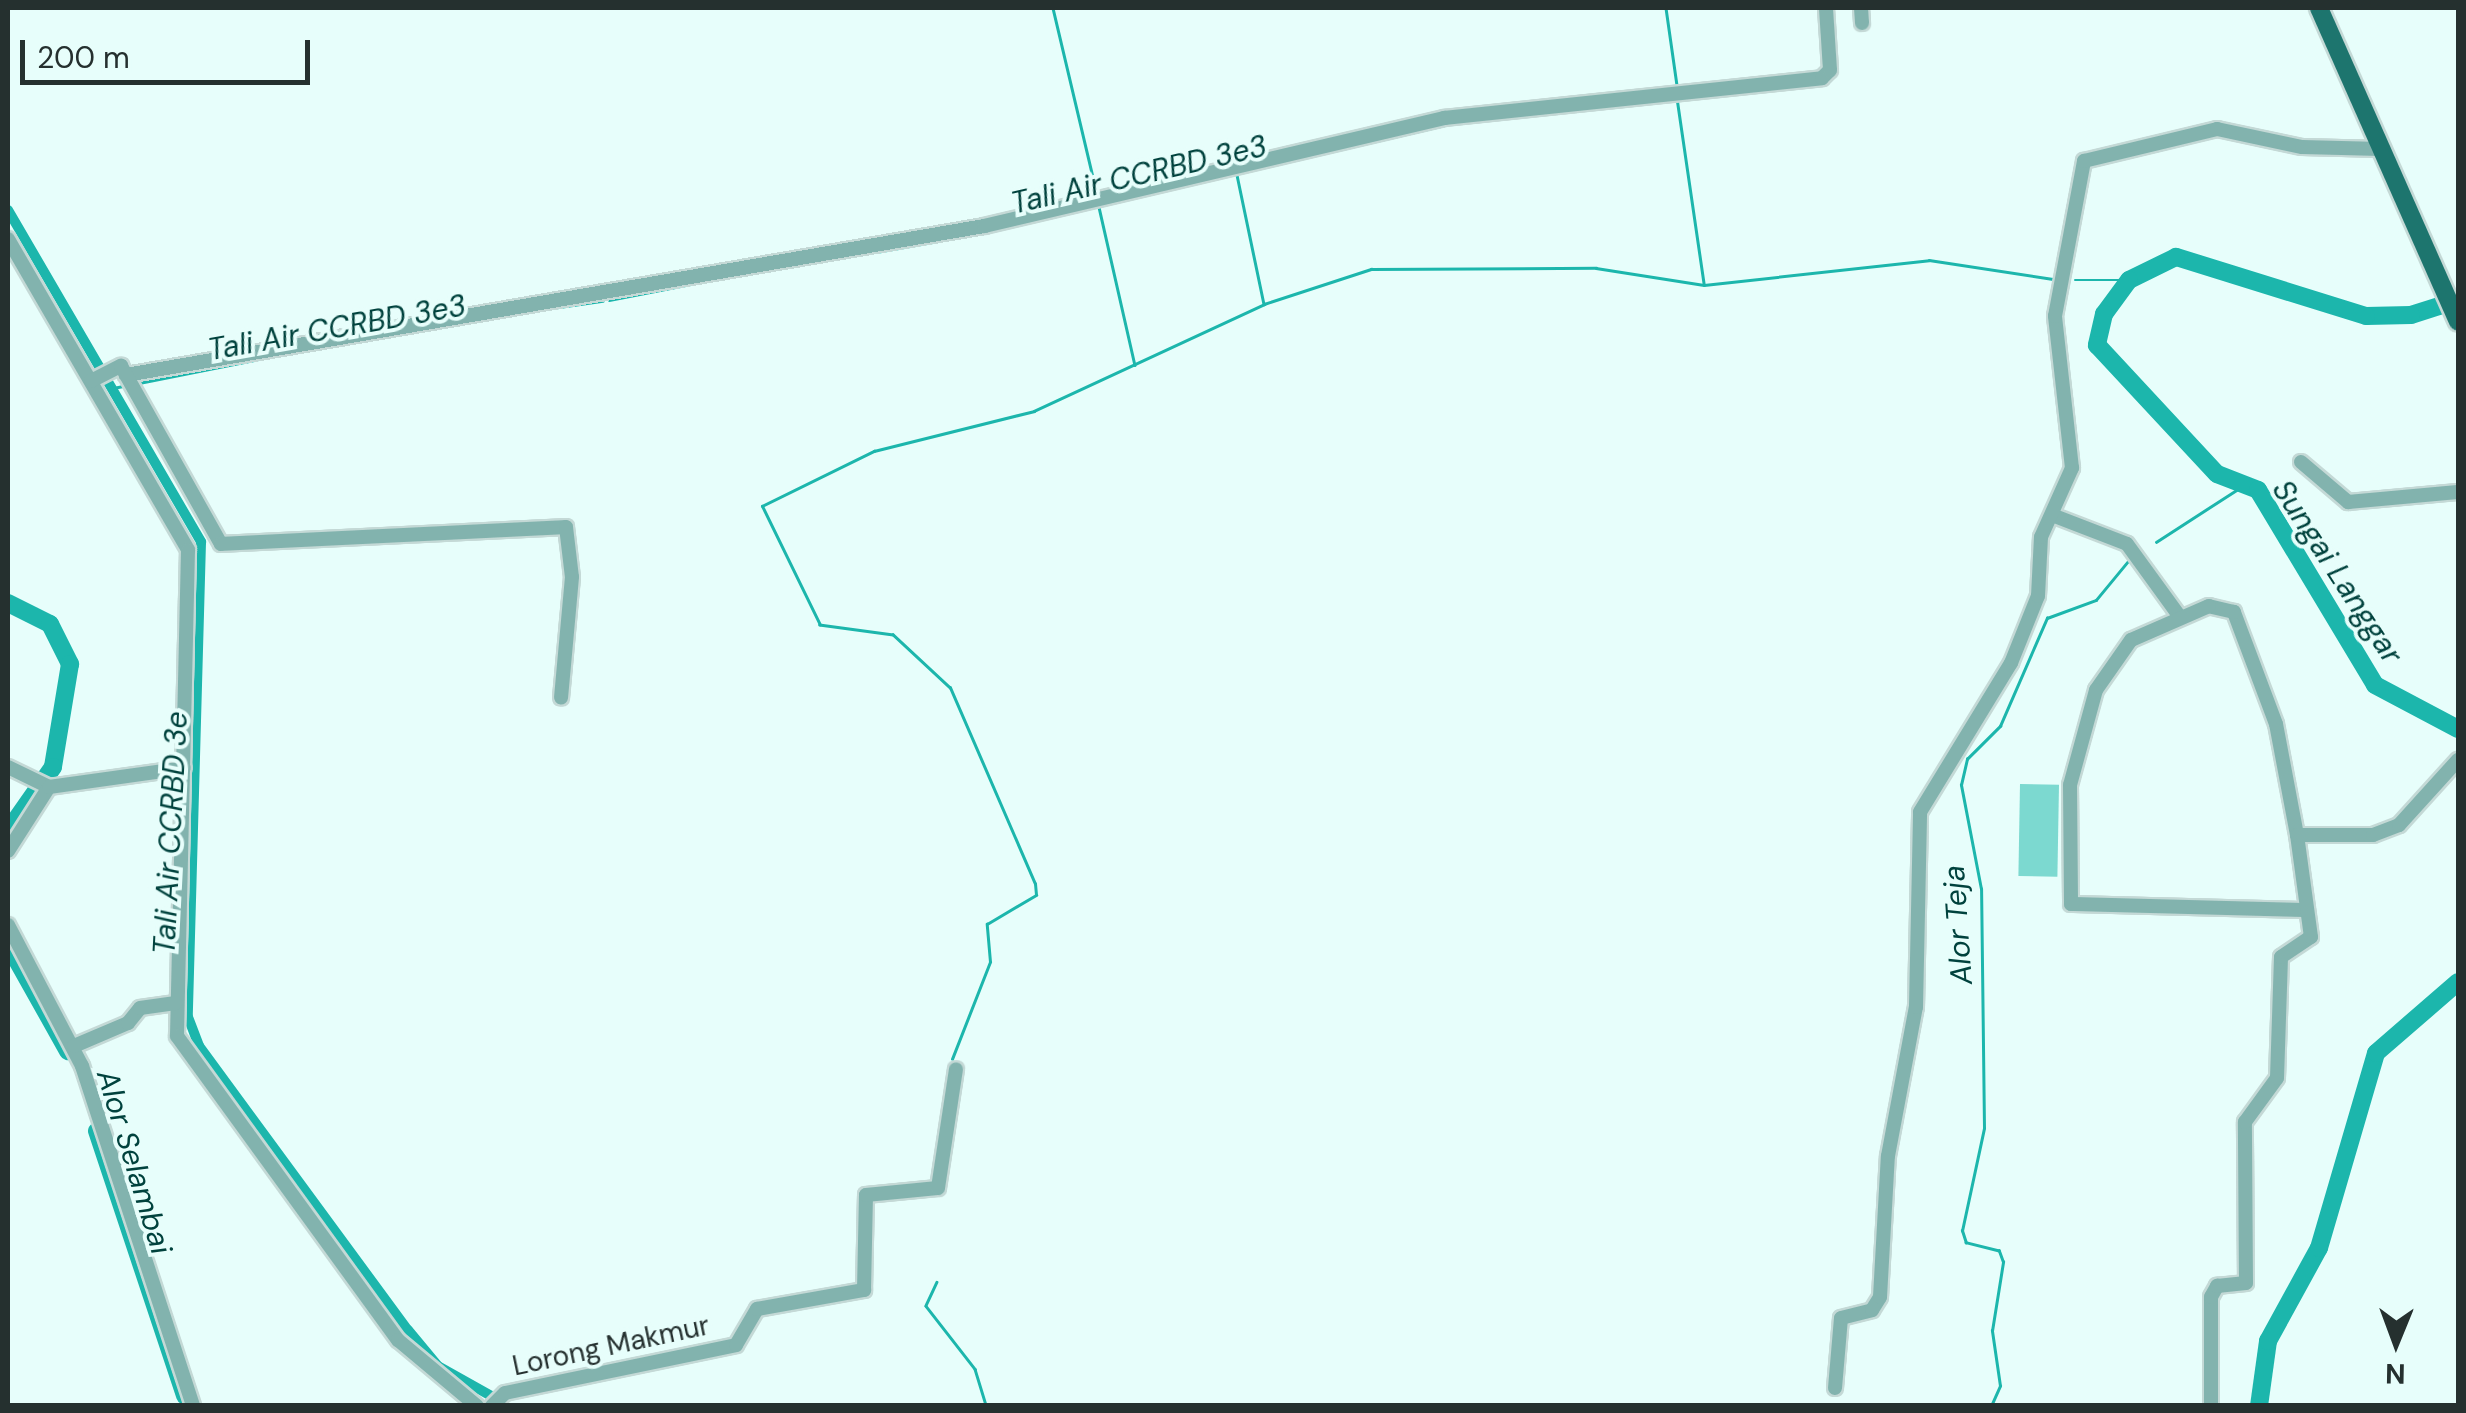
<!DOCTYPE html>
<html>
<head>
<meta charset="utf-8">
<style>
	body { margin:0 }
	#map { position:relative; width:2466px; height:1413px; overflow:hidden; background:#e7fefb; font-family:"DM Sans",sans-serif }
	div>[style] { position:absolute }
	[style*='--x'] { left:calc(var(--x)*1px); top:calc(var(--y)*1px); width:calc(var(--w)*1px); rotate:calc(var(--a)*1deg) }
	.green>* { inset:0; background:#7cd9d0; transform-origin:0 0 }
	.stream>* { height:2.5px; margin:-1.25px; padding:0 1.25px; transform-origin:1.25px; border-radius:1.25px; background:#1cb6ac }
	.canal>* { height:10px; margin:-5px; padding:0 5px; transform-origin:5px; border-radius:5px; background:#1cb6ac }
	.river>* { height:18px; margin:-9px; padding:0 9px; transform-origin:9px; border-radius:9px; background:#1cb6ac }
	.roads { filter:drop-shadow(2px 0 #c4d9d6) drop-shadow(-2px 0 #c4d9d6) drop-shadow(0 2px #c4d9d6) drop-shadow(0 -2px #c4d9d6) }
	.minor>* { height:14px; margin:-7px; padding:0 7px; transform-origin:7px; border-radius:7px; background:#82b3ae }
	.major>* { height:18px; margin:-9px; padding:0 9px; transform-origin:9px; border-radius:9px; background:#1d756e }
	span { translate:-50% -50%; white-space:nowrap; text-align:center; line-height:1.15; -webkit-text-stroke:8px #e7fefb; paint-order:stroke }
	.street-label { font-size:28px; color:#25302f }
	.water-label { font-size:30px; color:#00423d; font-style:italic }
	.frame { position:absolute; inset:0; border:10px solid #25302f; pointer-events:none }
	.north { position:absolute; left:2346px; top:1293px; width:100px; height:100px; -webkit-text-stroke:8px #e7fefb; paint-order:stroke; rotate:181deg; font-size:28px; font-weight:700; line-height:40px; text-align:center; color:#25302f }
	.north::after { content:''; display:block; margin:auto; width:35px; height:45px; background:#25302f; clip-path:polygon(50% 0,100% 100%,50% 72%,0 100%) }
	.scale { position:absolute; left:20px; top:40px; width:290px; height:45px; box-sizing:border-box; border:5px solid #25302f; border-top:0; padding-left:12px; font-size:30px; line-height:35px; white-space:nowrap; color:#25302f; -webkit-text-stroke:8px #e7fefb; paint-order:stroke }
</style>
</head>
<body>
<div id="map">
	<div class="green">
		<i style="left:2020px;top:784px;width:39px;height:92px;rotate:1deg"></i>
	</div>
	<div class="stream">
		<i style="--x:1053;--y:8;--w:191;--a:76.7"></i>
		<i style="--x:1666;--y:8;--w:78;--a:81.9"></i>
		<i style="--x:1677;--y:98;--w:187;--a:81.7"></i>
		<i style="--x:1247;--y:171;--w:207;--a:-13.1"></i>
		<i style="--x:1237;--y:175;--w:132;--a:78.2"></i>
		<i style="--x:1208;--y:180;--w:23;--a:-13"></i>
		<i style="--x:1099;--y:207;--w:162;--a:77.2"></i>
		<i style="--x:876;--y:252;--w:57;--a:-10.1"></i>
		<i style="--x:2075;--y:280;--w:54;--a:0"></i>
		<i style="--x:609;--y:300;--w:84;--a:-11"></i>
		<i style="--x:538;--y:310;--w:65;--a:-8"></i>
		<i style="--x:139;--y:383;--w:138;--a:-11.3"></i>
		<i style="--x:113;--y:388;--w:10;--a:-11"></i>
		<i style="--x:2156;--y:542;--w:105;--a:-32.9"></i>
		<i style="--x:952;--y:1059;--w:104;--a:-68.6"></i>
		<i style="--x:990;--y:962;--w:38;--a:-95"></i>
		<i style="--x:987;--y:924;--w:57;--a:-30.6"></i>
		<i style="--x:1036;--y:895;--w:11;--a:-95"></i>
		<i style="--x:1035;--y:884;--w:214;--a:-113.4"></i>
		<i style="--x:950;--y:688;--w:78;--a:-137.1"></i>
		<i style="--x:893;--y:635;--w:74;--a:-172.2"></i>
		<i style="--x:820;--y:625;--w:132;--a:-116"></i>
		<i style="--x:762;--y:506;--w:125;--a:-26.2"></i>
		<i style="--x:874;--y:451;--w:165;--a:-14"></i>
		<i style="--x:1034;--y:411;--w:254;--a:-24.9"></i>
		<i style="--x:1264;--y:304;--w:113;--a:-18.1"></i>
		<i style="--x:1371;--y:269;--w:225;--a:-0.3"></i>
		<i style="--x:1596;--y:268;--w:109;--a:8.9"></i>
		<i style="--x:1704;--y:285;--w:226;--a:-6.3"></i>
		<i style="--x:1929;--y:260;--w:125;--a:8.7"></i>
		<i style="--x:937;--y:1282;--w:26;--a:115"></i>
		<i style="--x:926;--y:1306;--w:80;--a:52.1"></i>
		<i style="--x:975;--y:1369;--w:39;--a:73"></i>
		<i style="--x:1991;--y:1406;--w:22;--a:-66"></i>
		<i style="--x:2000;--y:1386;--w:56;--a:-98.3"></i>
		<i style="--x:1992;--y:1331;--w:70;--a:-80.9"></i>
		<i style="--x:2003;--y:1262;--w:12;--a:-110"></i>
		<i style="--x:1999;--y:1251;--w:34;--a:-166"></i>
		<i style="--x:1966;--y:1243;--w:13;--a:-108"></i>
		<i style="--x:1962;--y:1231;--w:105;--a:-77.9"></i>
		<i style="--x:1984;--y:1128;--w:239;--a:-90.7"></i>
		<i style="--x:1981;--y:889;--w:106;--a:-100.9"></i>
		<i style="--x:1961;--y:785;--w:27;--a:-77"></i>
		<i style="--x:1967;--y:759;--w:47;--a:-45"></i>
		<i style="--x:2000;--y:726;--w:118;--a:-66.5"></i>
		<i style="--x:2047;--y:618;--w:52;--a:-20.2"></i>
		<i style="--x:2096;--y:600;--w:52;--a:-50.5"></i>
	</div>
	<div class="canal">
		<i style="--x:8;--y:210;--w:384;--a:59.8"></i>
		<i style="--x:201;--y:542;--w:475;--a:91.6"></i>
		<i style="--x:188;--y:1017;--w:31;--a:69"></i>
		<i style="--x:199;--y:1046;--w:353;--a:53.7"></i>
		<i style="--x:408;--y:1330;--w:47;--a:50.2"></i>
		<i style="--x:438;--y:1366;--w:63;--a:29.4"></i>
	</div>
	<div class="river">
		<i style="--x:2458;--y:300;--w:49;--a:162.3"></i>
		<i style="--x:2411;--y:315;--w:45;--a:178.7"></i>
		<i style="--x:2366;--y:316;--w:199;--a:-162.7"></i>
		<i style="--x:2176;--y:257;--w:52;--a:153.9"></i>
		<i style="--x:2129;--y:280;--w:42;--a:126.3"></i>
		<i style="--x:2104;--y:314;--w:32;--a:103"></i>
		<i style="--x:2097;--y:345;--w:176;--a:47.1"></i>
		<i style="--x:2217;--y:474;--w:44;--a:21.3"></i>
		<i style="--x:2258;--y:490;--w:227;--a:59"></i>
		<i style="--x:2375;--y:685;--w:94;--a:27.9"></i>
		<i style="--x:8;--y:603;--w:47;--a:26.6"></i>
		<i style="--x:50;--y:624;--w:45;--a:63.4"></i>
		<i style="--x:70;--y:664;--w:104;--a:99.4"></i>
		<i style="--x:53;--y:767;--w:78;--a:125.1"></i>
		<i style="--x:8;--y:944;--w:123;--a:60.7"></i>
		<i style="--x:97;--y:1131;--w:279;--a:71.6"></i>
		<i style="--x:2259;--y:1406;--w:66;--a:-82.1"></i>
		<i style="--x:2268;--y:1341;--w:106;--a:-61.3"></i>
		<i style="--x:2319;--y:1248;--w:203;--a:-73.7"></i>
		<i style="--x:2376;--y:1053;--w:108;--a:-40.9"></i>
	</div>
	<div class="roads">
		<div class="minor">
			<i style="--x:1861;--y:8;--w:15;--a:86"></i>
			<i style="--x:8;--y:239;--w:359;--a:59.9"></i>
			<i style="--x:188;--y:550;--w:486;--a:91.3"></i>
			<i style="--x:177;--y:1036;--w:376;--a:54"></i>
			<i style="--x:398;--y:1340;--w:103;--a:39.9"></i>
			<i style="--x:126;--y:375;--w:871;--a:-9.85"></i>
			<i style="--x:984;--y:226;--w:473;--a:-13.2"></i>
			<i style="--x:1444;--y:118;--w:380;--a:-6"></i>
			<i style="--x:1822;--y:78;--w:11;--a:-45"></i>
			<i style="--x:1830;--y:70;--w:62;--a:-93.7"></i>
			<i style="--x:91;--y:381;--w:34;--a:-27"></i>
			<i style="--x:121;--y:366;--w:204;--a:60.7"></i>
			<i style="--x:221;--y:544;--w:345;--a:-2.8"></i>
			<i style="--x:566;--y:527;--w:50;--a:83.2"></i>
			<i style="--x:572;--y:577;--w:121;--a:95.2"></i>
			<i style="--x:2301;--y:462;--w:62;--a:40.4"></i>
			<i style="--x:2348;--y:502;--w:110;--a:-5.2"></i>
			<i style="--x:2052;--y:515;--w:80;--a:21.1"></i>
			<i style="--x:2127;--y:544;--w:90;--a:54"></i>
			<i style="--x:8;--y:767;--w:46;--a:26"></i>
			<i style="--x:2297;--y:835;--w:113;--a:-100.7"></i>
			<i style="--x:2276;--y:724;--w:120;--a:-110.6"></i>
			<i style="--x:2234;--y:612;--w:26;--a:-167"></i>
			<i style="--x:2209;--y:606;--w:85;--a:156.4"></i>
			<i style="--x:2131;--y:640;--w:61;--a:125"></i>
			<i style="--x:2096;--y:690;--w:98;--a:105.3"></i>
			<i style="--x:2070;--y:785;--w:119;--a:89.5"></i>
			<i style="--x:2071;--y:904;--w:235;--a:1.5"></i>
			<i style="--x:8;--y:851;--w:76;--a:-57.4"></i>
			<i style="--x:49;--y:787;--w:136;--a:-8"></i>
			<i style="--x:8;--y:925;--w:159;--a:62.3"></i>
			<i style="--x:82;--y:1066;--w:358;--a:71.9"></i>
			<i style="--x:74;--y:1046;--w:59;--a:-23.1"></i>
			<i style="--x:128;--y:1023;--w:19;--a:-51"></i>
			<i style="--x:140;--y:1008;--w:36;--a:-8"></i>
			<i style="--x:1835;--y:1388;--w:70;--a:-85.1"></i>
			<i style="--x:1841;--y:1318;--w:32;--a:-14"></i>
			<i style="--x:1872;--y:1310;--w:15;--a:-58"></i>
			<i style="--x:1880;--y:1297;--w:141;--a:-86.8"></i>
			<i style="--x:1888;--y:1156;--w:152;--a:-79.4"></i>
			<i style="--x:1916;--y:1007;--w:195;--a:-88.8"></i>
			<i style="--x:1920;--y:812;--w:175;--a:-58.6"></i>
			<i style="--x:2011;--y:663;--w:72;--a:-68.1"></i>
			<i style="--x:2038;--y:596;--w:59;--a:-87.1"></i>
			<i style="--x:2041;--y:537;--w:76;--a:-65.8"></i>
			<i style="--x:2072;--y:468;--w:153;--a:-96.4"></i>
			<i style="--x:2055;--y:316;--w:158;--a:-79.4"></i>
			<i style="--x:2084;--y:161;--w:137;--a:-13.5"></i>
			<i style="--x:2217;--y:129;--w:87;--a:12"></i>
			<i style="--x:2302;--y:147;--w:79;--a:1.5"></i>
			<i style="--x:492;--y:1406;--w:18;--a:-45"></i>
			<i style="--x:505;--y:1393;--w:236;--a:-11.7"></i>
			<i style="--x:736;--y:1345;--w:42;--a:-59.7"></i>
			<i style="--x:757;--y:1309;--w:109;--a:-10.1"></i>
			<i style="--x:864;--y:1290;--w:95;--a:-88.8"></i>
			<i style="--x:866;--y:1195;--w:72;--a:-5.6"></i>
			<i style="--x:938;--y:1188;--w:120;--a:-81.4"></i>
			<i style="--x:2211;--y:1406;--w:109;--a:-90"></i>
			<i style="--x:2211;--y:1297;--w:13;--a:-61"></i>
			<i style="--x:2217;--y:1286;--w:29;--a:-6"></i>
			<i style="--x:2246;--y:1283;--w:161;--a:-90.4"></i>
			<i style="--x:2245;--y:1122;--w:54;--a:-54"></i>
			<i style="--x:2277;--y:1078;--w:121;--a:-88.1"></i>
			<i style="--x:2281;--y:957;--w:36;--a:-34"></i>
			<i style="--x:2311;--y:937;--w:103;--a:-97.8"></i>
			<i style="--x:2297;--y:835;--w:76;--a:0"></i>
			<i style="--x:2373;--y:835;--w:28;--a:-21"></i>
			<i style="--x:2399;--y:825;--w:88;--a:-47.8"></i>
		</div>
		<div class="major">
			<i style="--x:2319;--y:8;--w:343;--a:66.1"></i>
		</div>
	</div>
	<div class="street-label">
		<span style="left:611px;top:1346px;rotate:-12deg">Lorong Makmur</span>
	</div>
	<div class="water-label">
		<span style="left:1139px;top:175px;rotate:-13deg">Tali Air CCRBD 3e3</span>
		<span style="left:337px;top:328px;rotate:-10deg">Tali Air CCRBD 3e3</span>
		<span style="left:2337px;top:572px;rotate:57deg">Sungai Langgar</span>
		<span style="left:171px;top:833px;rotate:-87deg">Tali Air CCRBD 3e</span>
		<span style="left:1958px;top:925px;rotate:-94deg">Alor Teja</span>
		<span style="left:134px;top:1162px;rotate:73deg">Alor Selambai</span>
	</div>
	<div class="frame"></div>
	<div class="north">N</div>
	<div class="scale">200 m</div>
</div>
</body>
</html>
